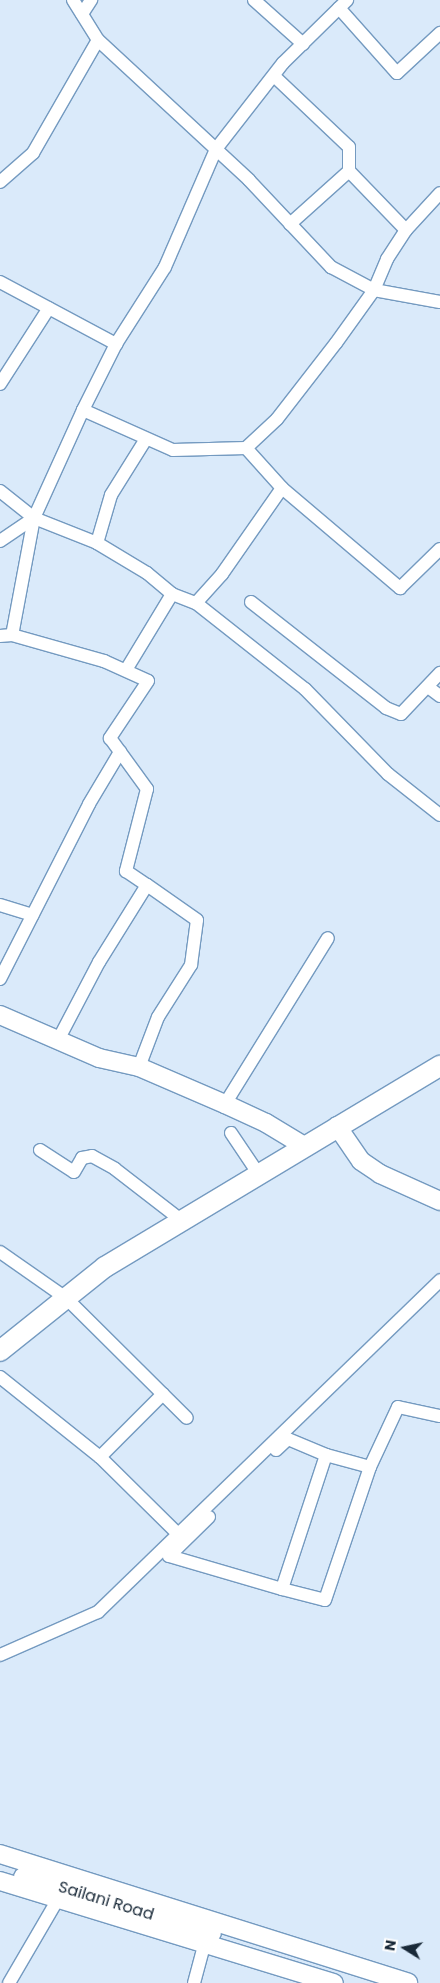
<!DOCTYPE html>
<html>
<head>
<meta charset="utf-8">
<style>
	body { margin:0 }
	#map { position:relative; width:440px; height:1983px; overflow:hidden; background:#daeafa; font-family:Poppins,sans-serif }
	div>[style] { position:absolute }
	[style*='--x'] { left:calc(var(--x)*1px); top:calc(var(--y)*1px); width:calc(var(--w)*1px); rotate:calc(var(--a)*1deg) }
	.roads { filter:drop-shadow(1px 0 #749ac0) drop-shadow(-1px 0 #749ac0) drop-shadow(0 1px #749ac0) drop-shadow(0 -1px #749ac0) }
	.street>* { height:12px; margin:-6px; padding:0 6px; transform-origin:6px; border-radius:6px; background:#fff }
	.secondary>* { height:18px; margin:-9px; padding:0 9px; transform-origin:9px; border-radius:9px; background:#fff }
	.primary>* { height:20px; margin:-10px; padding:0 10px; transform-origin:10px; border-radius:10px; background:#fff }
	span { translate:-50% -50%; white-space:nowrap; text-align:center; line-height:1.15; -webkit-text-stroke:4px #fff; paint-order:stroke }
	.street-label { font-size:16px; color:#192938 }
	.north { position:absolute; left:380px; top:1923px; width:50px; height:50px; -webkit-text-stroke:4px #fff; paint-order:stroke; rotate:280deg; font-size:14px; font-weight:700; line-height:20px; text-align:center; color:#192938 }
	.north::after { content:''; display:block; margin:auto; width:18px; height:22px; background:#192938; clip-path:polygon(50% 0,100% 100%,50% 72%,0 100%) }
</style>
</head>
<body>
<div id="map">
	<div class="roads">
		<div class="street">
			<i style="--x:73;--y:0;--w:47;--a:58"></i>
			<i style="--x:98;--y:40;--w:206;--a:42.8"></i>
			<i style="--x:249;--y:180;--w:120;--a:46.7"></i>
			<i style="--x:331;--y:267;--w:49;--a:28.1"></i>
			<i style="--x:374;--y:290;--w:67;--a:10.3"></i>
			<i style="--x:254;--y:0;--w:66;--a:41.9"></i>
			<i style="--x:339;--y:8;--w:87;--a:48.3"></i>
			<i style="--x:397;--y:73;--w:59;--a:-42.9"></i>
			<i style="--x:82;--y:14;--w:17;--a:-57"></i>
			<i style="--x:274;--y:76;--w:103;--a:43.4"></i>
			<i style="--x:349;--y:147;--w:24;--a:90"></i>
			<i style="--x:349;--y:171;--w:82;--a:46"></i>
			<i style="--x:406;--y:230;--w:50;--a:-47.4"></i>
			<i style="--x:0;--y:182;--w:44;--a:-41.3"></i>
			<i style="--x:33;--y:153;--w:130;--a:-60.1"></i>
			<i style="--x:290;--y:224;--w:79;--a:-41.9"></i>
			<i style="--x:0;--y:282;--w:132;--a:28.1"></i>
			<i style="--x:116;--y:344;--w:91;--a:-57.5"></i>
			<i style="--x:165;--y:267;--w:129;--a:-66.6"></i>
			<i style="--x:216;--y:149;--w:109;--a:-52.1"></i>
			<i style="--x:283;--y:63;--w:90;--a:-44.5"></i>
			<i style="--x:116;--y:344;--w:74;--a:116.6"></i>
			<i style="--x:83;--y:410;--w:98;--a:24"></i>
			<i style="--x:173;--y:450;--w:73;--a:-1.6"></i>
			<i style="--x:246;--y:448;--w:42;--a:-43.1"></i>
			<i style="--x:277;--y:419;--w:96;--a:-52.2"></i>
			<i style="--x:336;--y:343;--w:65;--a:-54.4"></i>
			<i style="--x:374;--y:290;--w:34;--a:-67"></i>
			<i style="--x:387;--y:259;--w:35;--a:-57"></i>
			<i style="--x:0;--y:384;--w:90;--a:-57.2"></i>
			<i style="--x:246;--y:448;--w:54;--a:48"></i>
			<i style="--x:282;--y:488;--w:155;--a:40.3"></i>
			<i style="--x:400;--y:588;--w:56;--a:-44.3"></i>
			<i style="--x:0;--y:491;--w:43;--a:38.5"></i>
			<i style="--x:34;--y:518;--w:119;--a:100.6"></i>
			<i style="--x:34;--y:518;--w:68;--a:21.6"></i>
			<i style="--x:97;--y:543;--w:58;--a:31"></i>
			<i style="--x:147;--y:573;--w:33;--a:40"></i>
			<i style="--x:172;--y:594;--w:26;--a:21"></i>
			<i style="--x:196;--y:603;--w:139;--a:38.3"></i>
			<i style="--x:305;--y:689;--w:119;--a:45.7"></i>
			<i style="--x:388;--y:774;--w:66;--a:38.3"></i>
			<i style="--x:0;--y:541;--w:41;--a:-34.1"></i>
			<i style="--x:34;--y:518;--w:119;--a:-65.6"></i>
			<i style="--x:97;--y:543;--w:50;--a:-73.7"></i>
			<i style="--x:111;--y:495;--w:66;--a:-58"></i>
			<i style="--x:251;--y:602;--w:172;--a:38.1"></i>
			<i style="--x:386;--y:708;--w:16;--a:22"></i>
			<i style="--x:401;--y:714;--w:57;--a:-46.4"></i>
			<i style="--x:196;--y:603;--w:39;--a:-48"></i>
			<i style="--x:222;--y:574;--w:105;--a:-55.1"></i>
			<i style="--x:0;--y:636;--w:12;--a:-5"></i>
			<i style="--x:12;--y:635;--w:96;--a:15.8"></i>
			<i style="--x:104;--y:661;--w:48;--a:24.4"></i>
			<i style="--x:148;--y:681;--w:69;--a:123.7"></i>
			<i style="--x:110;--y:738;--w:63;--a:54"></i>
			<i style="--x:147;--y:789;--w:85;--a:104.4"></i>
			<i style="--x:126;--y:871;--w:25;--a:34"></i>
			<i style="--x:147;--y:885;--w:91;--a:121.9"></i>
			<i style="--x:99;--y:962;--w:88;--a:117.7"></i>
			<i style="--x:126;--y:670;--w:89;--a:-58.8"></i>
			<i style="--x:428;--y:687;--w:15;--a:37"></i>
			<i style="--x:0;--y:905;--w:34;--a:17"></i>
			<i style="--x:0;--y:979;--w:196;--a:-63"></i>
			<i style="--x:89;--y:804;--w:61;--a:-59.2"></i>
			<i style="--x:139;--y:1067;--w:53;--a:-69.2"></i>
			<i style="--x:158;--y:1017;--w:62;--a:-57.6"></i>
			<i style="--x:191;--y:965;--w:45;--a:-82.4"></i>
			<i style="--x:197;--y:920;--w:61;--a:-145"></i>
			<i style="--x:225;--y:1104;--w:195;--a:-58.2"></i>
			<i style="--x:231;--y:1133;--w:48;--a:56"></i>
			<i style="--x:40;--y:1150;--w:40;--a:32.9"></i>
			<i style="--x:74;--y:1172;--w:16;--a:-60"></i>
			<i style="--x:82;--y:1158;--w:10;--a:-11"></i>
			<i style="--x:92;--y:1156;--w:26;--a:29"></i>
			<i style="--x:115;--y:1169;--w:83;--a:37.7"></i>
			<i style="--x:0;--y:1252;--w:80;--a:34.9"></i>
			<i style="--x:66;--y:1298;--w:170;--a:44.8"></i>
			<i style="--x:0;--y:1377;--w:128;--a:38.7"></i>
			<i style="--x:100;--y:1457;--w:111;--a:44.6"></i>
			<i style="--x:276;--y:1450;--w:16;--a:-43"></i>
			<i style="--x:288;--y:1439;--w:41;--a:22.8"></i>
			<i style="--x:100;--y:1457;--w:89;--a:-45"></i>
			<i style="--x:370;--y:1467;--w:46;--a:-164.7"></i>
			<i style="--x:326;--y:1455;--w:141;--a:108.2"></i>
			<i style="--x:282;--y:1589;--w:44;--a:14.3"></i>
			<i style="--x:325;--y:1600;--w:140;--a:-71.3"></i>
			<i style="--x:370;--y:1467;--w:66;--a:-65"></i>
			<i style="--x:398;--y:1407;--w:43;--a:12.1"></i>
			<i style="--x:209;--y:1517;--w:56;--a:135.7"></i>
			<i style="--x:169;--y:1556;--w:118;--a:16.3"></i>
			<i style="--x:0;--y:1655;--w:107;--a:-23.7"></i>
			<i style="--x:98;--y:1612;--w:477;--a:-44.1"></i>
			<i style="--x:9;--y:1983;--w:95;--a:-59.7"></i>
			<i style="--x:194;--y:1983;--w:39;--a:-75"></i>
		</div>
		<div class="secondary">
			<i style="--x:0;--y:1015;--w:108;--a:23.5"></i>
			<i style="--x:99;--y:1058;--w:41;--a:12.7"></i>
			<i style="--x:139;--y:1067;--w:94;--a:23.3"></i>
			<i style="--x:225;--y:1104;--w:45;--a:24.9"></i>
			<i style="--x:266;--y:1123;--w:44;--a:31.2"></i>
			<i style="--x:337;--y:1126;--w:42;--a:55.6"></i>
			<i style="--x:361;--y:1161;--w:23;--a:34"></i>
			<i style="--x:380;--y:1174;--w:66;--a:24.2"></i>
			<i style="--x:0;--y:1854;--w:428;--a:17.5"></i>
			<i style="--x:23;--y:1877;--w:197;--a:16.5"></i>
			<i style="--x:0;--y:1881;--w:349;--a:17"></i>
		</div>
		<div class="primary">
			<i style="--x:0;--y:1351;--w:134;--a:-38.7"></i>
			<i style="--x:105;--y:1267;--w:391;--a:-31"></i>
		</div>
	</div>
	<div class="street-label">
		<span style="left:106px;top:1901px;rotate:17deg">Sailani Road</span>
	</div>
	<div class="north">N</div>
</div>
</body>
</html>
